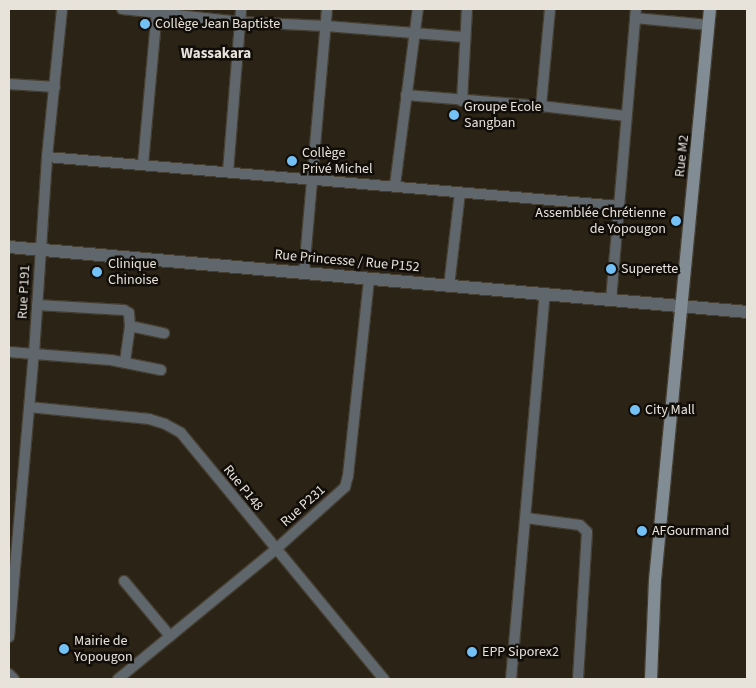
<!DOCTYPE html>
<html>
<head>
<meta charset="utf-8">
<style>
	body { margin:0 }
	#map { position:relative; width:756px; height:688px; overflow:hidden; background:#2b2316; font-family:"Source Sans 3",sans-serif }
	div>[style] { position:absolute }
	[style*='--x'] { left:calc(var(--x)*1px); top:calc(var(--y)*1px); width:calc(var(--w)*1px); rotate:calc(var(--a)*1deg) }
	.roads { filter:drop-shadow(1px 0 #453e31) drop-shadow(-1px 0 #453e31) drop-shadow(0 1px #453e31) drop-shadow(0 -1px #453e31) }
	.minor>* { height:10px; margin:-5px; padding:0 5px; transform-origin:5px; border-radius:5px; background:#60676c }
	.tertiary>* { height:12px; margin:-6px; padding:0 6px; transform-origin:6px; border-radius:6px; background:#60676c }
	.secondary>* { height:12px; margin:-6px; padding:0 6px; transform-origin:6px; border-radius:6px; background:#818c94 }
	.dots>* { width:14px; height:14px; translate:-50% -50%; box-sizing:border-box; border:2px solid #110d08; border-radius:50% }
	span { translate:-50% -50%; white-space:nowrap; text-align:center; line-height:1.15; -webkit-text-stroke:5px #110d08; paint-order:stroke }
	.poi-label { font-size:14px; color:#e7e2da }
	.left { translate:0 -50%; text-align:left }
	.right { translate:-100% -50%; text-align:right }
	.street-label { font-size:14px; color:#e7e2da }
	.neighbourhood-label { font-size:15px; color:#e7e2da; font-weight:700 }
	.frame { position:absolute; inset:0; border:10px solid #e7e2da; pointer-events:none }
</style>
</head>
<body>
<div id="map">
	<div class="roads">
		<div class="minor">
			<i style="--x:122;--y:9;--w:119;--a:6.3"></i>
			<i style="--x:240;--y:22;--w:86;--a:2.7"></i>
			<i style="--x:326;--y:26;--w:138;--a:4.6"></i>
			<i style="--x:635;--y:18;--w:74;--a:5.4"></i>
			<i style="--x:9;--y:84;--w:46;--a:3.7"></i>
			<i style="--x:406;--y:95;--w:135;--a:4.7"></i>
			<i style="--x:541;--y:106;--w:86;--a:6.7"></i>
			<i style="--x:462;--y:101;--w:92;--a:-86.9"></i>
			<i style="--x:541;--y:106;--w:97;--a:-84.7"></i>
			<i style="--x:47;--y:157;--w:575;--a:4.89"></i>
			<i style="--x:143;--y:164;--w:156;--a:-84.8"></i>
			<i style="--x:228;--y:172;--w:164;--a:-85.4"></i>
			<i style="--x:395;--y:185;--w:177;--a:-82.6"></i>
			<i style="--x:304;--y:272;--w:264;--a:-85"></i>
			<i style="--x:449;--y:286;--w:94;--a:-83.3"></i>
			<i style="--x:611;--y:300;--w:292;--a:-85.1"></i>
			<i style="--x:37;--y:305;--w:87;--a:3.3"></i>
			<i style="--x:124;--y:310;--w:6;--a:31"></i>
			<i style="--x:129;--y:313;--w:13;--a:86"></i>
			<i style="--x:130;--y:326;--w:37;--a:98"></i>
			<i style="--x:130;--y:326;--w:35;--a:12"></i>
			<i style="--x:9;--y:352;--w:102;--a:4.5"></i>
			<i style="--x:111;--y:360;--w:51;--a:11.3"></i>
			<i style="--x:29;--y:407;--w:121;--a:5.7"></i>
			<i style="--x:149;--y:419;--w:17;--a:17"></i>
			<i style="--x:165;--y:424;--w:18;--a:29"></i>
			<i style="--x:181;--y:433;--w:319;--a:50.5"></i>
			<i style="--x:526;--y:518;--w:54;--a:7.4"></i>
			<i style="--x:580;--y:525;--w:10;--a:45"></i>
			<i style="--x:587;--y:532;--w:147;--a:93.5"></i>
			<i style="--x:124;--y:581;--w:72;--a:50.1"></i>
			<i style="--x:9;--y:637;--w:284;--a:-85"></i>
			<i style="--x:34;--y:354;--w:197;--a:-86.2"></i>
			<i style="--x:47;--y:157;--w:149;--a:-84.2"></i>
			<i style="--x:9;--y:674;--w:7;--a:45"></i>
			<i style="--x:118;--y:679;--w:205;--a:-39.4"></i>
			<i style="--x:276;--y:549;--w:93;--a:-41.9"></i>
			<i style="--x:345;--y:487;--w:11;--a:-75"></i>
			<i style="--x:348;--y:476;--w:199;--a:-83.9"></i>
			<i style="--x:511;--y:679;--w:386;--a:-85"></i>
		</div>
		<div class="tertiary">
			<i style="--x:9;--y:247;--w:741;--a:5.03"></i>
		</div>
		<div class="secondary">
			<i style="--x:651;--y:679;--w:99;--a:-87.7"></i>
			<i style="--x:655;--y:580;--w:574;--a:-84.5"></i>
		</div>
	</div>
	<div class="dots">
		<i style="left:145px;top:24px;background:#73c1f6"></i>
		<i style="left:454px;top:115px;background:#73c1f6"></i>
		<i style="left:292px;top:161px;background:#73c1f6"></i>
		<i style="left:676px;top:221px;background:#73c1f6"></i>
		<i style="left:611px;top:269px;background:#73c1f6"></i>
		<i style="left:97px;top:272px;background:#73c1f6"></i>
		<i style="left:635px;top:410px;background:#73c1f6"></i>
		<i style="left:642px;top:531px;background:#73c1f6"></i>
		<i style="left:64px;top:649px;background:#73c1f6"></i>
		<i style="left:472px;top:652px;background:#73c1f6"></i>
	</div>
	<div class="poi-label">
		<span class="left" style="left:155px;top:24px">Collège Jean Baptiste</span>
		<span class="left" style="left:464px;top:115px">Groupe Ecole<br>Sangban</span>
		<span class="left" style="left:302px;top:161px">Collège<br>Privé Michel</span>
		<span class="right" style="left:666px;top:221px">Assemblée Chrétienne<br>de Yopougon</span>
		<span class="left" style="left:108px;top:272px">Clinique<br>Chinoise</span>
		<span class="left" style="left:621px;top:269px">Superette</span>
		<span class="left" style="left:645px;top:410px">City Mall</span>
		<span class="left" style="left:652px;top:531px">AFGourmand</span>
		<span class="left" style="left:74px;top:649px">Mairie de<br>Yopougon</span>
		<span class="left" style="left:482px;top:652px">EPP Siporex2</span>
	</div>
	<div class="street-label">
		<span style="left:682px;top:156px;rotate:-84deg">Rue M2</span>
		<span style="left:347px;top:261px;rotate:5deg">Rue Princesse / Rue P152</span>
		<span style="left:24px;top:292px;rotate:-87deg">Rue P191</span>
		<span style="left:243px;top:488px;rotate:51deg">Rue P148</span>
		<span style="left:303px;top:506px;rotate:-42deg">Rue P231</span>
	</div>
	<div class="neighbourhood-label">
		<span style="left:216px;top:54px">Wassakara</span>
	</div>
	<div class="frame"></div>
</div>
</body>
</html>
